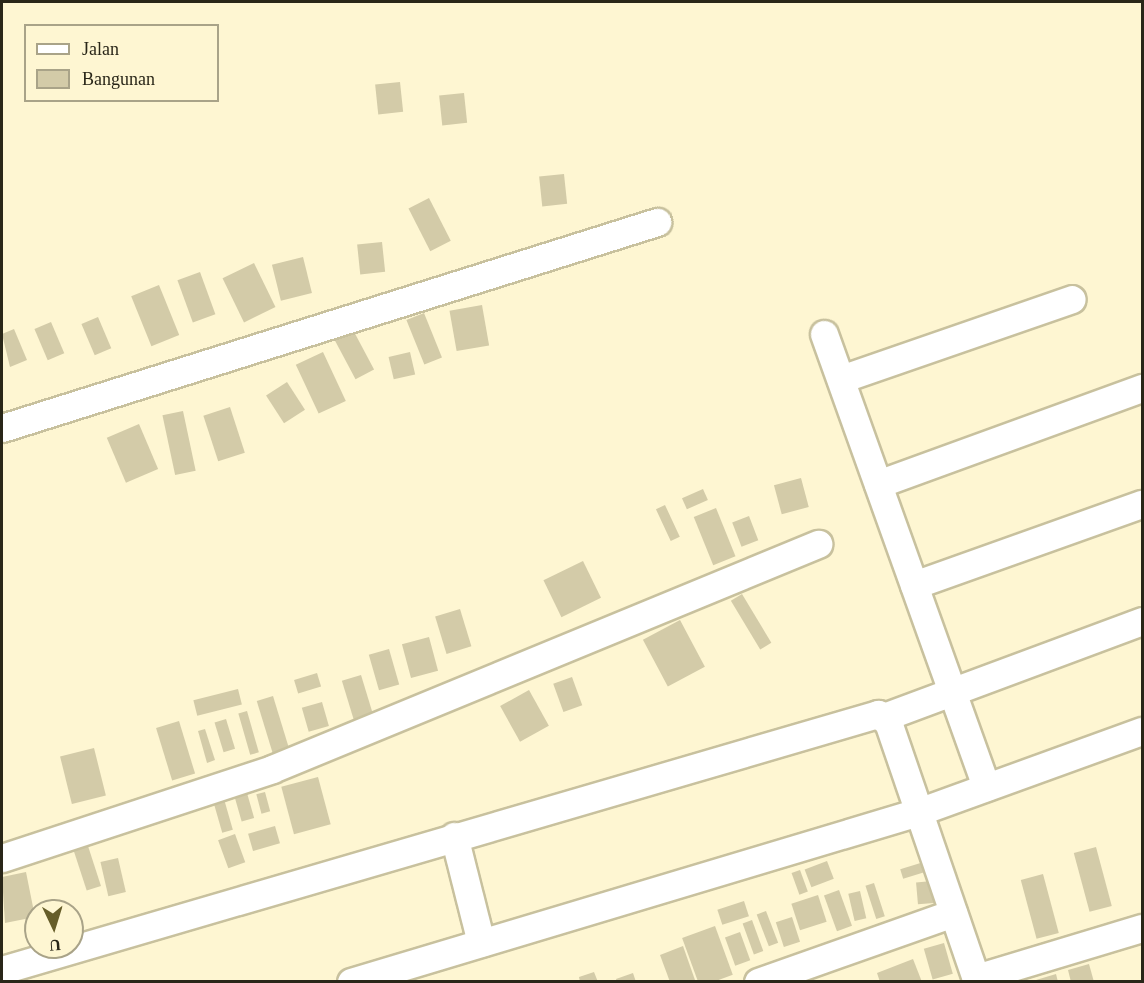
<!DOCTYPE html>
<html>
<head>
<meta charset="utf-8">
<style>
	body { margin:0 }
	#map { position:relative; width:1144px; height:983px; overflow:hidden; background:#fef6d2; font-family:"Times New Roman",serif }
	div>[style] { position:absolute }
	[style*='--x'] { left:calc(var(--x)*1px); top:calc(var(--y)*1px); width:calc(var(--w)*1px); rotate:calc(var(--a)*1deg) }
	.building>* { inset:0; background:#d3cba8; transform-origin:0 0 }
	.roads { filter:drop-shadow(2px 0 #c8c19e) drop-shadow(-2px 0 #c8c19e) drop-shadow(0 2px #c8c19e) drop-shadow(0 -2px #c8c19e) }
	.street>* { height:27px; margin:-13.5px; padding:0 13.5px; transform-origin:13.5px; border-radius:13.5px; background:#fff }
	span { translate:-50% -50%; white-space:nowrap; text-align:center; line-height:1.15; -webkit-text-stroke:4.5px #fef6d2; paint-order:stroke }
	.frame { position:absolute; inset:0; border:3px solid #292618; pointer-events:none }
	.legend { position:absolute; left:24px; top:24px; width:195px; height:78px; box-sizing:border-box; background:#fef6d2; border:2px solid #a9a388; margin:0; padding:8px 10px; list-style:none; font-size:18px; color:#292618 }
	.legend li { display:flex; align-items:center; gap:12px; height:30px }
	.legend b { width:30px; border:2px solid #a9a388 }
	.north { position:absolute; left:24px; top:899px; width:60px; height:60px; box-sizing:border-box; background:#fef6d2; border:2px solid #a9a388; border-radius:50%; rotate:176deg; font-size:16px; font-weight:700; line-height:24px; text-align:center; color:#292618 }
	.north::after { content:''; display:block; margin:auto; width:21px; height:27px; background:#665d29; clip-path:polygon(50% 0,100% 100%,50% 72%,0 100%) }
</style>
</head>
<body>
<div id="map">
	<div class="building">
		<i style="left:400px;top:82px;width:30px;height:25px;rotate:84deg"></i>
		<i style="left:464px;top:93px;width:30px;height:25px;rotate:84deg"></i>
		<i style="left:564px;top:174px;width:30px;height:25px;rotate:84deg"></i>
		<i style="left:429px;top:198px;width:48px;height:23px;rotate:63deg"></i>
		<i style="left:382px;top:242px;width:30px;height:25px;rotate:84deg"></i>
		<i style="left:303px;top:257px;width:37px;height:32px;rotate:76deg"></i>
		<i style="left:254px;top:263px;width:49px;height:35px;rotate:64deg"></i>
		<i style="left:200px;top:272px;width:45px;height:24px;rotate:70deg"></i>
		<i style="left:159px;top:285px;width:54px;height:30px;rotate:68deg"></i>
		<i style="left:482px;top:305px;width:41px;height:33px;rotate:80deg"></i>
		<i style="left:424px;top:313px;width:48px;height:19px;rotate:68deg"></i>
		<i style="left:98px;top:317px;width:34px;height:18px;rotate:67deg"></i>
		<i style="left:51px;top:322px;width:34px;height:18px;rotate:67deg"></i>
		<i style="left:352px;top:328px;width:47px;height:21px;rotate:62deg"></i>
		<i style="clip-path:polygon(14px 329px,27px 360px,10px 367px,2px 334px)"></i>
		<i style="left:323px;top:352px;width:54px;height:30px;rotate:65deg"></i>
		<i style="left:410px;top:352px;width:23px;height:22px;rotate:77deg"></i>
		<i style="left:287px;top:382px;width:33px;height:25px;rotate:57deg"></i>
		<i style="left:230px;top:407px;width:48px;height:28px;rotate:72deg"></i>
		<i style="left:183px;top:411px;width:61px;height:21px;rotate:78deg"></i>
		<i style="left:139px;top:424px;width:49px;height:35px;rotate:67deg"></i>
		<i style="left:801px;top:478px;width:30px;height:28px;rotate:75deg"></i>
		<i style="left:703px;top:489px;width:12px;height:23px;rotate:66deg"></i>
		<i style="left:665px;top:505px;width:35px;height:10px;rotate:65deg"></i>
		<i style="left:716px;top:508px;width:52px;height:24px;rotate:68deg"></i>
		<i style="left:749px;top:516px;width:26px;height:18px;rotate:69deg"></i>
		<i style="left:583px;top:561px;width:41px;height:44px;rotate:64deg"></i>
		<i style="left:742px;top:594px;width:57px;height:13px;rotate:59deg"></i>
		<i style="left:460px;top:609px;width:39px;height:26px;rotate:73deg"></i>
		<i style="left:680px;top:620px;width:53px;height:42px;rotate:62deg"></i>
		<i style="left:429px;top:637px;width:35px;height:28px;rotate:75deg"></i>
		<i style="left:389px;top:649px;width:37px;height:21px;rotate:74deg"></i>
		<i style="left:317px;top:673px;width:14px;height:24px;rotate:73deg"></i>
		<i style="left:361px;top:675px;width:42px;height:20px;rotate:73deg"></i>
		<i style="left:572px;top:677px;width:30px;height:20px;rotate:70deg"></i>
		<i style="left:238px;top:689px;width:16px;height:46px;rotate:76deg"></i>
		<i style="left:529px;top:690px;width:41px;height:33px;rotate:61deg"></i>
		<i style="left:273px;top:696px;width:56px;height:17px;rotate:73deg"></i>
		<i style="left:322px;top:702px;width:25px;height:21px;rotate:74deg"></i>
		<i style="left:247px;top:711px;width:43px;height:9px;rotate:74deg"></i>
		<i style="left:226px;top:719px;width:31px;height:12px;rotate:73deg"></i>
		<i style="left:179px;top:721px;width:55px;height:24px;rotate:73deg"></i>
		<i style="clip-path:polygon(205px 729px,215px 760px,207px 763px,198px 731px)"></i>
		<i style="left:94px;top:748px;width:49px;height:35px;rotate:76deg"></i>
		<i style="left:318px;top:777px;width:49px;height:38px;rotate:75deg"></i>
		<i style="left:265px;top:792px;width:20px;height:9px;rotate:75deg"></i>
		<i style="left:247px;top:793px;width:26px;height:13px;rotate:74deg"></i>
		<i style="left:224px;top:799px;width:32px;height:11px;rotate:74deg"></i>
		<i style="left:275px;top:826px;width:18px;height:28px;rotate:74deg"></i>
		<i style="left:235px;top:834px;width:30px;height:18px;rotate:70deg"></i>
		<i style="left:88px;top:846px;width:42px;height:15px;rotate:72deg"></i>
		<i style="left:1096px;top:847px;width:61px;height:23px;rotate:75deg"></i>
		<i style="left:118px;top:858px;width:35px;height:18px;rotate:77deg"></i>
		<i style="left:827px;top:861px;width:19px;height:24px;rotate:69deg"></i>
		<i style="left:927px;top:861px;width:10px;height:28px;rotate:73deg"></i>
		<i style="left:800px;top:870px;width:23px;height:9px;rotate:70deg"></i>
		<i style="clip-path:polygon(26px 872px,35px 917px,5px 923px,2px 877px)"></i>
		<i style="left:1043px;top:874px;width:61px;height:23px;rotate:75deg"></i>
		<i style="left:932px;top:881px;width:22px;height:16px;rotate:85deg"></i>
		<i style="left:874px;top:883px;width:35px;height:9px;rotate:72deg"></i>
		<i style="left:839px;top:890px;width:38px;height:16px;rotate:70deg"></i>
		<i style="left:860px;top:891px;width:28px;height:12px;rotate:77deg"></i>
		<i style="left:818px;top:895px;width:28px;height:28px;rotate:72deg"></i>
		<i style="left:744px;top:901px;width:16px;height:28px;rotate:72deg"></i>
		<i style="left:766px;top:911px;width:34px;height:10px;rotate:69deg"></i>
		<i style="left:792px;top:917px;width:26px;height:17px;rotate:72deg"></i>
		<i style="left:752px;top:920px;width:33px;height:10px;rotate:70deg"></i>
		<i style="left:715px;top:926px;width:52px;height:35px;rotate:70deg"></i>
		<i style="left:740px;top:932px;width:30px;height:16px;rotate:70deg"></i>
		<i style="left:944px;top:943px;width:32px;height:21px;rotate:74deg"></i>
		<i style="clip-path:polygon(683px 946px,695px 980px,670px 982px,660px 955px)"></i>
		<i style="clip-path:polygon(913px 959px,922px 982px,880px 982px,877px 973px)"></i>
		<i style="clip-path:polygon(1089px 964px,1094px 982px,1071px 982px,1068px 970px)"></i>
		<i style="clip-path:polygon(594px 972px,598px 982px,580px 982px,579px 977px)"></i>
		<i style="clip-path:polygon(633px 973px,636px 982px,617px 982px,616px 979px)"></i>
		<i style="clip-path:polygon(1056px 974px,1058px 982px,1036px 982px,1036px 980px)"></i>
	</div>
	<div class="roads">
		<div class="street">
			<i style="--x:824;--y:334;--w:481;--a:70.3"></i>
			<i style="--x:841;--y:379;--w:244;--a:-19.1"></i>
			<i style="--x:2;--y:428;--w:687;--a:-17.46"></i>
			<i style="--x:878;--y:484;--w:281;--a:-20"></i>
			<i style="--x:914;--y:585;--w:242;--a:-19.6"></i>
			<i style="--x:884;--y:717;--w:275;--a:-20.4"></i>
			<i style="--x:454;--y:836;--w:110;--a:75.8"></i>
			<i style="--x:2;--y:858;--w:284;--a:-18.2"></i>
			<i style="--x:272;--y:769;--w:591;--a:-22.4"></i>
			<i style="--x:2;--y:970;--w:913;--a:-16.29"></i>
			<i style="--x:878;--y:714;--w:13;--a:39"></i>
			<i style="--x:888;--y:722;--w:275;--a:71.1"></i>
			<i style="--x:976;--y:978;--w:173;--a:-16.8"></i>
			<i style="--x:351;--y:982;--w:592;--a:-16.69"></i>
			<i style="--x:918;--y:812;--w:238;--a:-19.9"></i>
			<i style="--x:758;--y:982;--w:207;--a:-19.5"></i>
		</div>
	</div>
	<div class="frame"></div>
	<ul class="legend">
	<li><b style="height:8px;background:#fff"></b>Jalan</li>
	<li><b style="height:16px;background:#d3cba8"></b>Bangunan</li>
	</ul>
	<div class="north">U</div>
</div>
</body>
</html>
